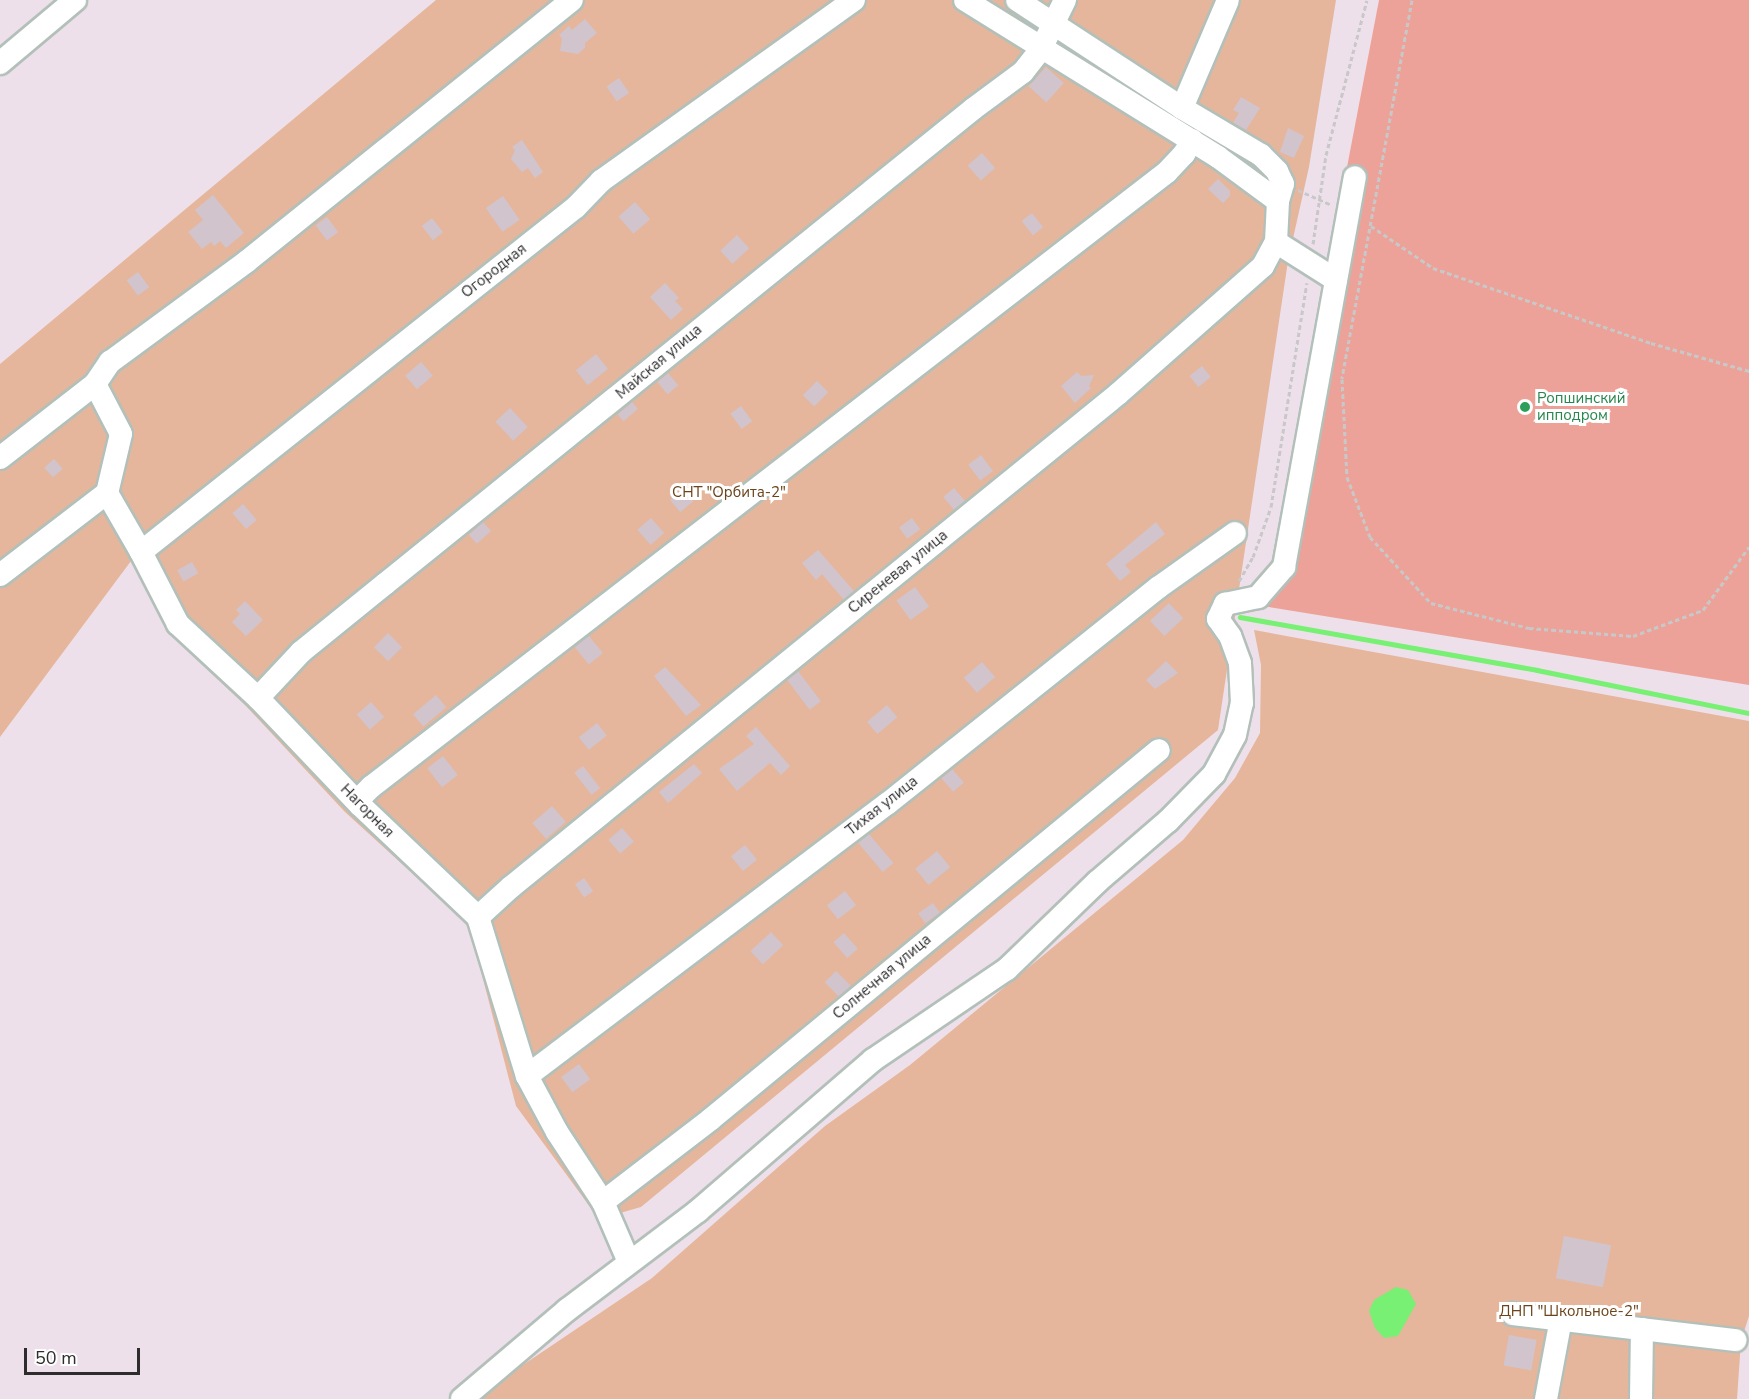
<!DOCTYPE html>
<html>
<head>
<meta charset="utf-8">
<style>
	body { margin:0 }
	#map { position:relative; width:1749px; height:1399px; overflow:hidden; background:#eee0ea; font-family:"Nunito Sans",sans-serif }
	div>[style] { position:absolute }
	[style*='--x'] { left:calc(var(--x)*1px); top:calc(var(--y)*1px); width:calc(var(--w)*1px); rotate:calc(var(--a)*1deg) }
	.green>* { inset:0; background:#e5b69c }
	.pitch>* { inset:0; background:#eca298 }
	.water>* { inset:0; background:#77f073 }
	.stream>* { height:4.5px; margin:-2.25px; padding:0 2.25px; transform-origin:2.25px; border-radius:2.25px; background:#77f073 }
	.building>* { inset:0; background:#d1c4cd; transform-origin:0 0 }
	.path>* { height:3px; margin-top:-1.5px; transform-origin:0; background:repeating-linear-gradient(90deg,#c8c8c8 0 4.5px,transparent 0 7.5px) }
	.roads { filter:drop-shadow(2px 0 #b3c0ba) drop-shadow(-2px 0 #b3c0ba) drop-shadow(0 2px #b3c0ba) drop-shadow(0 -2px #b3c0ba) }
	.minor>* { height:22px; margin:-11px; padding:0 11px; transform-origin:11px; border-radius:11px; background:#fff }
	.dots>* { width:16px; height:16px; translate:-50% -50%; box-sizing:border-box; border:3px solid #fff; border-radius:50% }
	span { translate:-50% -50%; white-space:nowrap; text-align:center; line-height:1.15; -webkit-text-stroke:6px #fff; paint-order:stroke }
	.street-label { font-size:15px; color:#2d2d2d }
	.leisure-label { font-size:15px; color:#27864d }
	.left { translate:0 -50%; text-align:left }
	.park-label { font-size:15px; color:#6c431a }
	.scale { position:absolute; left:24px; top:1348px; width:116px; height:27px; box-sizing:border-box; border:3px solid #2d2d2d; border-top:0; padding-left:8px; font-size:18px; line-height:21px; white-space:nowrap; color:#2d2d2d; -webkit-text-stroke:4px #fff; paint-order:stroke }
</style>
</head>
<body>
<div id="map">
	<div class="green">
		<i style="clip-path:polygon(436px 0,1336px 0,1309px 167px,1288px 261px,1218px 730px,641px 1207px,599px 1219px,516px 1106px,469px 925px,345px 812px,246px 706px,172px 636px,131px 561px,0 737px,0 364px)"></i>
		<i style="clip-path:polygon(1254px 630px,1749px 721px,1749px 1316px,1741px 1341px,1737px 1399px,479px 1399px,499px 1381px,652px 1278px,825px 1126px,910px 1065px,1183px 840px,1235px 778px,1260px 733px,1261px 665px)"></i>
	</div>
	<div class="pitch">
		<i style="clip-path:polygon(1379px 0,1749px 0,1749px 685px,1263px 606px)"></i>
	</div>
	<div class="water">
		<i style="clip-path:polygon(1396px 1287px,1408px 1290px,1416px 1304px,1398px 1336px,1384px 1338px,1375px 1328px,1369px 1311px,1374px 1300px)"></i>
	</div>
	<div class="stream">
		<i style="--x:1240;--y:617;--w:302;--a:10.1"></i>
		<i style="--x:1537;--y:670;--w:216;--a:11.5"></i>
	</div>
	<div class="building">
		<i style="clip-path:polygon(585px 19px,597px 33px,585px 43px,585px 48px,578px 54px,560px 51px,562px 39px,559px 35px,569px 26px,572px 30px)"></i>
		<i style="left:1046px;top:67px;width:24px;height:26px;rotate:42deg"></i>
		<i style="left:619px;top:78px;width:18px;height:15px;rotate:56deg"></i>
		<i style="clip-path:polygon(1241px 97px,1260px 108px,1246px 130px,1233px 123px,1239px 113px,1233px 110px)"></i>
		<i style="clip-path:polygon(1288px 128px,1304px 136px,1294px 158px,1280px 152px)"></i>
		<i style="clip-path:polygon(522px 140px,543px 172px,535px 178px,528px 168px,522px 172px,511px 159px,515px 150px,512px 147px)"></i>
		<i style="left:982px;top:153px;width:20px;height:19px;rotate:49deg"></i>
		<i style="clip-path:polygon(1218px 179px,1230px 191px,1230px 196px,1223px 203px,1208px 189px)"></i>
		<i style="clip-path:polygon(213px 195px,244px 233px,226px 248px,220px 241px,214px 246px,211px 242px,202px 249px,188px 232px,203px 220px,195px 210px)"></i>
		<i style="left:503px;top:196px;width:29px;height:21px;rotate:55deg"></i>
		<i style="left:635px;top:202px;width:23px;height:22px;rotate:49deg"></i>
		<i style="left:1032px;top:213px;width:18px;height:13px;rotate:52deg"></i>
		<i style="left:327px;top:217px;width:19px;height:14px;rotate:54deg"></i>
		<i style="left:432px;top:218px;width:18px;height:13px;rotate:52deg"></i>
		<i style="left:737px;top:235px;width:18px;height:23px;rotate:47deg"></i>
		<i style="left:138px;top:272px;width:19px;height:14px;rotate:54deg"></i>
		<i style="clip-path:polygon(665px 283px,679px 298px,675px 301px,683px 309px,671px 320px,650px 297px)"></i>
		<i style="left:596px;top:354px;width:19px;height:26px;rotate:51deg"></i>
		<i style="left:421px;top:362px;width:18px;height:21px;rotate:49deg"></i>
		<i style="left:1202px;top:366px;width:14px;height:16px;rotate:51deg"></i>
		<i style="clip-path:polygon(1077px 372px,1081px 376px,1094px 375px,1089px 386px,1091px 388px,1075px 403px,1061px 386px)"></i>
		<i style="left:668px;top:373px;width:16px;height:14px;rotate:50deg"></i>
		<i style="left:817px;top:381px;width:16px;height:20px;rotate:45deg"></i>
		<i style="left:632px;top:402px;width:9px;height:19px;rotate:49deg"></i>
		<i style="left:741px;top:406px;width:19px;height:13px;rotate:54deg"></i>
		<i style="left:510px;top:408px;width:26px;height:20px;rotate:47deg"></i>
		<i style="left:981px;top:455px;width:20px;height:16px;rotate:53deg"></i>
		<i style="left:54px;top:459px;width:13px;height:13px;rotate:48deg"></i>
		<i style="left:954px;top:488px;width:17px;height:14px;rotate:50deg"></i>
		<i style="left:683px;top:489px;width:16px;height:17px;rotate:50deg"></i>
		<i style="left:243px;top:504px;width:21px;height:14px;rotate:49deg"></i>
		<i style="left:651px;top:518px;width:20px;height:18px;rotate:49deg"></i>
		<i style="left:912px;top:518px;width:14px;height:16px;rotate:54deg"></i>
		<i style="left:483px;top:522px;width:12px;height:19px;rotate:48deg"></i>
		<i style="clip-path:polygon(1156px 522px,1165px 534px,1125px 565px,1131px 572px,1120px 581px,1106px 564px)"></i>
		<i style="clip-path:polygon(818px 550px,854px 591px,844px 600px,822px 574px,816px 580px,802px 563px)"></i>
		<i style="left:192px;top:562px;width:13px;height:17px;rotate:61deg"></i>
		<i style="left:915px;top:587px;width:24px;height:23px;rotate:54deg"></i>
		<i style="clip-path:polygon(245px 601px,263px 620px,246px 636px,232px 622px,240px 614px,236px 610px)"></i>
		<i style="left:1169px;top:603px;width:21px;height:26px;rotate:47deg"></i>
		<i style="left:388px;top:633px;width:20px;height:20px;rotate:45deg"></i>
		<i style="left:589px;top:636px;width:22px;height:18px;rotate:51deg"></i>
		<i style="clip-path:polygon(1166px 661px,1178px 673px,1155px 689px,1146px 680px)"></i>
		<i style="left:982px;top:662px;width:20px;height:24px;rotate:49deg"></i>
		<i style="clip-path:polygon(665px 667px,701px 705px,686px 716px,654px 676px)"></i>
		<i style="left:798px;top:671px;width:38px;height:14px;rotate:53deg"></i>
		<i style="left:436px;top:695px;width:16px;height:30px;rotate:50deg"></i>
		<i style="left:371px;top:702px;width:20px;height:19px;rotate:49deg"></i>
		<i style="left:887px;top:705px;width:16px;height:26px;rotate:50deg"></i>
		<i style="left:597px;top:723px;width:16px;height:23px;rotate:52deg"></i>
		<i style="clip-path:polygon(756px 727px,790px 766px,781px 775px,770px 763px,737px 791px,719px 769px,754px 744px,746px 736px)"></i>
		<i style="left:443px;top:756px;width:24px;height:20px;rotate:52deg"></i>
		<i style="clip-path:polygon(694px 764px,702px 773px,668px 803px,659px 792px)"></i>
		<i style="left:583px;top:766px;width:28px;height:11px;rotate:52deg"></i>
		<i style="left:952px;top:769px;width:18px;height:14px;rotate:49deg"></i>
		<i style="left:552px;top:806px;width:21px;height:26px;rotate:49deg"></i>
		<i style="left:622px;top:828px;width:18px;height:18px;rotate:49deg"></i>
		<i style="left:869px;top:834px;width:38px;height:14px;rotate:50deg"></i>
		<i style="left:745px;top:845px;width:19px;height:18px;rotate:51deg"></i>
		<i style="left:937px;top:851px;width:21px;height:28px;rotate:51deg"></i>
		<i style="left:584px;top:878px;width:16px;height:11px;rotate:55deg"></i>
		<i style="left:845px;top:891px;width:18px;height:23px;rotate:52deg"></i>
		<i style="left:933px;top:903px;width:12px;height:18px;rotate:55deg"></i>
		<i style="left:771px;top:932px;width:18px;height:28px;rotate:47deg"></i>
		<i style="left:844px;top:933px;width:21px;height:14px;rotate:49deg"></i>
		<i style="left:836px;top:971px;width:21px;height:16px;rotate:45deg"></i>
		<i style="left:579px;top:1064px;width:19px;height:22px;rotate:54deg"></i>
		<i style="left:1564px;top:1236px;width:48px;height:43px;rotate:11deg"></i>
		<i style="left:1509px;top:1335px;width:28px;height:31px;rotate:10deg"></i>
	</div>
	<div class="path">
		<i style="--x:1412;--y:0;--w:385;--a:100.5"></i>
		<i style="--x:1342;--y:379;--w:98;--a:87.1"></i>
		<i style="--x:1347;--y:477;--w:64;--a:69"></i>
		<i style="--x:1370;--y:537;--w:90;--a:47.3"></i>
		<i style="--x:1431;--y:603;--w:101;--a:14.3"></i>
		<i style="--x:1529;--y:628;--w:104;--a:4.4"></i>
		<i style="--x:1633;--y:636;--w:75;--a:-20.4"></i>
		<i style="--x:1703;--y:610;--w:78;--a:-53.9"></i>
		<i style="--x:1298;--y:190;--w:36;--a:24"></i>
		<i style="--x:1371;--y:226;--w:75;--a:34.1"></i>
		<i style="--x:1433;--y:268;--w:231;--a:19"></i>
		<i style="--x:1651;--y:343;--w:102;--a:15.9"></i>
		<i style="--x:1313;--y:244;--w:90;--a:-81.7"></i>
		<i style="--x:1326;--y:155;--w:160;--a:-75.2"></i>
		<i style="--x:1239;--y:581;--w:28;--a:-60"></i>
		<i style="--x:1253;--y:557;--w:53;--a:-70.2"></i>
		<i style="--x:1271;--y:507;--w:227;--a:-80.9"></i>
	</div>
	<div class="roads">
		<div class="minor">
			<i style="--x:965;--y:0;--w:298;--a:31.8"></i>
			<i style="--x:1218;--y:157;--w:74;--a:36.3"></i>
			<i style="--x:0;--y:63;--w:98;--a:-40"></i>
			<i style="--x:1182;--y:108;--w:117;--a:-66.9"></i>
			<i style="--x:1276;--y:242;--w:71;--a:32.3"></i>
			<i style="--x:95;--y:384;--w:56;--a:62.5"></i>
			<i style="--x:121;--y:434;--w:61;--a:103.3"></i>
			<i style="--x:107;--y:493;--w:68;--a:60"></i>
			<i style="--x:141;--y:552;--w:81;--a:62.8"></i>
			<i style="--x:178;--y:624;--w:109;--a:42.8"></i>
			<i style="--x:258;--y:698;--w:148;--a:46.4"></i>
			<i style="--x:360;--y:805;--w:163;--a:43.5"></i>
			<i style="--x:478;--y:917;--w:166;--a:72.9"></i>
			<i style="--x:527;--y:1076;--w:64;--a:61.8"></i>
			<i style="--x:557;--y:1132;--w:84;--a:56.7"></i>
			<i style="--x:603;--y:1202;--w:65;--a:66.6"></i>
			<i style="--x:0;--y:458;--w:120;--a:-37.9"></i>
			<i style="--x:95;--y:384;--w:27;--a:-56"></i>
			<i style="--x:110;--y:362;--w:169;--a:-36.3"></i>
			<i style="--x:246;--y:262;--w:418;--a:-38.8"></i>
			<i style="--x:141;--y:552;--w:555;--a:-38.42"></i>
			<i style="--x:576;--y:207;--w:36;--a:-46"></i>
			<i style="--x:601;--y:181;--w:311;--a:-35.6"></i>
			<i style="--x:0;--y:575;--w:135;--a:-37.5"></i>
			<i style="--x:258;--y:698;--w:63;--a:-46.9"></i>
			<i style="--x:301;--y:652;--w:108;--a:-39"></i>
			<i style="--x:385;--y:584;--w:756;--a:-38.93"></i>
			<i style="--x:973;--y:109;--w:62;--a:-36.5"></i>
			<i style="--x:1023;--y:72;--w:29;--a:-52"></i>
			<i style="--x:1041;--y:49;--w:55;--a:-63.9"></i>
			<i style="--x:360;--y:805;--w:9;--a:-77"></i>
			<i style="--x:362;--y:796;--w:13;--a:-45"></i>
			<i style="--x:371;--y:787;--w:1006;--a:-37.69"></i>
			<i style="--x:1167;--y:172;--w:25;--a:-47"></i>
			<i style="--x:1184;--y:154;--w:16;--a:-60"></i>
			<i style="--x:478;--y:917;--w:45;--a:-42.3"></i>
			<i style="--x:511;--y:887;--w:782;--a:-39.08"></i>
			<i style="--x:1118;--y:394;--w:193;--a:-41.4"></i>
			<i style="--x:1263;--y:266;--w:27;--a:-62"></i>
			<i style="--x:1276;--y:242;--w:41;--a:-87.2"></i>
			<i style="--x:1278;--y:201;--w:18;--a:-74"></i>
			<i style="--x:1283;--y:184;--w:14;--a:-115"></i>
			<i style="--x:1277;--y:171;--w:23;--a:-135"></i>
			<i style="--x:1261;--y:155;--w:92;--a:-149.3"></i>
			<i style="--x:1182;--y:108;--w:197;--a:-146.8"></i>
			<i style="--x:527;--y:1076;--w:451;--a:-37.1"></i>
			<i style="--x:887;--y:804;--w:348;--a:-38.6"></i>
			<i style="--x:1159;--y:587;--w:93;--a:-35.4"></i>
			<i style="--x:603;--y:1202;--w:136;--a:-37.5"></i>
			<i style="--x:711;--y:1119;--w:580;--a:-39.48"></i>
			<i style="--x:1513;--y:1314;--w:224;--a:6.7"></i>
			<i style="--x:462;--y:1399;--w:138;--a:-40.3"></i>
			<i style="--x:567;--y:1310;--w:164;--a:-37.1"></i>
			<i style="--x:698;--y:1211;--w:231;--a:-40.8"></i>
			<i style="--x:873;--y:1060;--w:162;--a:-34.2"></i>
			<i style="--x:1007;--y:969;--w:125;--a:-44"></i>
			<i style="--x:1097;--y:882;--w:94;--a:-40.7"></i>
			<i style="--x:1168;--y:821;--w:66;--a:-45.6"></i>
			<i style="--x:1214;--y:774;--w:44;--a:-61.7"></i>
			<i style="--x:1235;--y:735;--w:33;--a:-78"></i>
			<i style="--x:1242;--y:703;--w:40;--a:-92.9"></i>
			<i style="--x:1240;--y:663;--w:29;--a:-110"></i>
			<i style="--x:1230;--y:636;--w:21;--a:-125"></i>
			<i style="--x:1218;--y:619;--w:17;--a:-65"></i>
			<i style="--x:1225;--y:604;--w:34;--a:-12"></i>
			<i style="--x:1258;--y:597;--w:40;--a:-49"></i>
			<i style="--x:1284;--y:567;--w:396;--a:-79.7"></i>
			<i style="--x:1546;--y:1399;--w:81;--a:-79.4"></i>
			<i style="--x:1641;--y:1399;--w:70;--a:-89.2"></i>
		</div>
	</div>
	<div class="dots">
		<i style="left:1525px;top:407px;background:#2e9e5b"></i>
	</div>
	<div class="street-label">
		<span style="left:494px;top:271px;rotate:-38deg">Огородная</span>
		<span style="left:659px;top:362px;rotate:-40deg">Майская улица</span>
		<span style="left:898px;top:572px;rotate:-39deg">Сиреневая улица</span>
		<span style="left:882px;top:806px;rotate:-38deg">Тихая улица</span>
		<span style="left:367px;top:811px;rotate:45deg">Нагорная</span>
		<span style="left:882px;top:977px;rotate:-40deg">Солнечная улица</span>
	</div>
	<div class="leisure-label">
		<span class="left" style="left:1537px;top:407px">Ропшинский<br>ипподром</span>
	</div>
	<div class="park-label">
		<span style="left:729px;top:493px">СНТ "Орбита-2"</span>
		<span style="left:1569px;top:1312px">ДНП "Школьное-2"</span>
	</div>
	<div class="scale">50 m</div>
</div>
</body>
</html>
